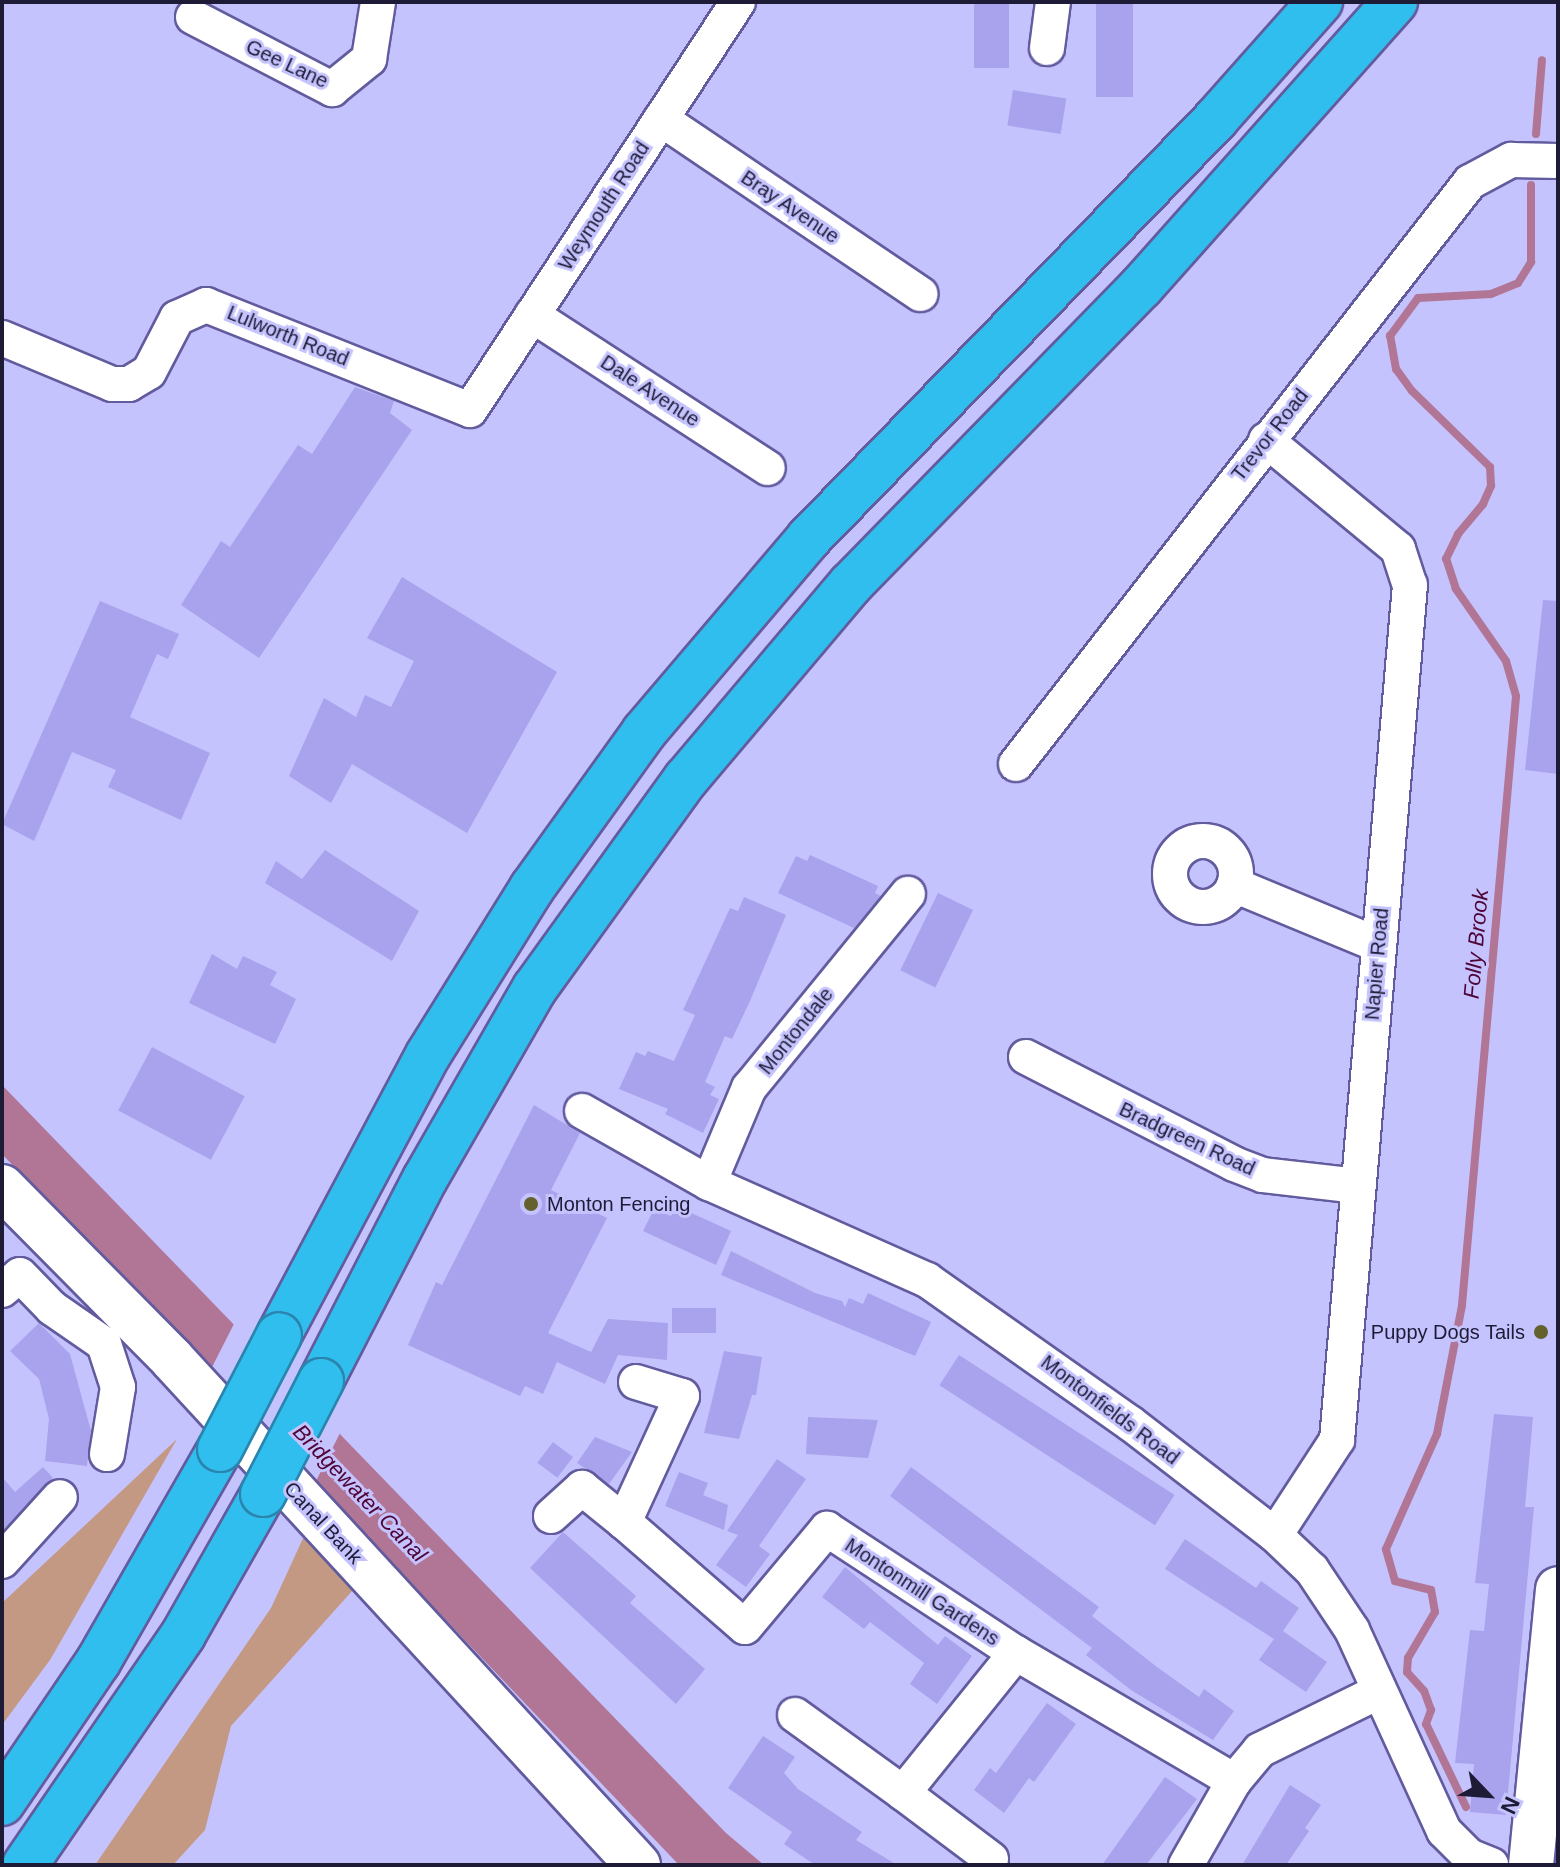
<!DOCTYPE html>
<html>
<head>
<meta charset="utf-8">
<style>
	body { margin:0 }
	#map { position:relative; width:1560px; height:1867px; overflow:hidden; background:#c5c3fe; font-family:Arial,sans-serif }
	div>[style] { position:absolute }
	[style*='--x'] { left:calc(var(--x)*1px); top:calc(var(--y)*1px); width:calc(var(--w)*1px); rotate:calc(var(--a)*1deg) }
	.green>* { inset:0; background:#c49984 }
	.water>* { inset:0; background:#b17696 }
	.pier>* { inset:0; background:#c5c3fe }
	.stream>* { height:8px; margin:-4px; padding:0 4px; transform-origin:4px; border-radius:4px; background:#b17696 }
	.building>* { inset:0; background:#a8a3ec; transform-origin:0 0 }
	.roads { filter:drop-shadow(2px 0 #625b9e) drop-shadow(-2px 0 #625b9e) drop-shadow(0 2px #625b9e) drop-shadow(0 -2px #625b9e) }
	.street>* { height:34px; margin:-17px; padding:0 17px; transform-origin:17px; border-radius:17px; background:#fff }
	.street>.ring { margin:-17px; padding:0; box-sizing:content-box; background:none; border:34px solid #fff; border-radius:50% }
	.secondary>* { height:44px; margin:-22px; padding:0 22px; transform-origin:22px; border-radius:22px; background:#fff }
	.highway>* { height:44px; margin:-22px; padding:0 22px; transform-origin:22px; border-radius:22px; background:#30beee }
	.bridges { filter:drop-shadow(2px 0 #2a85ae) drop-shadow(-2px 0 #2a85ae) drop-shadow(0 2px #2a85ae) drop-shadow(0 -2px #2a85ae) }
	.highway-bridge>* { height:44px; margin:-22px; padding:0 22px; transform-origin:22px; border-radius:22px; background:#30beee }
	.dots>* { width:22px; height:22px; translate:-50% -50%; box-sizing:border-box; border:4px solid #c5c3fe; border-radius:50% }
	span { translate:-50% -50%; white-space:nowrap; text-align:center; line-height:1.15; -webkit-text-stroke:6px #c5c3fe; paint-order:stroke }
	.street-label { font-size:20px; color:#1e1b37 }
	.poi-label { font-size:20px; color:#1e1b37 }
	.left { translate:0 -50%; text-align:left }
	.right { translate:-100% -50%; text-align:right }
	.water-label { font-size:22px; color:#4e0435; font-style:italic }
	.frame { position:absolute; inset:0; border:4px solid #1e1b37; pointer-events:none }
	.north { position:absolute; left:1448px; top:1755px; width:80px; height:80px; -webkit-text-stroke:6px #c5c3fe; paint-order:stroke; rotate:115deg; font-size:22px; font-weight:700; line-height:32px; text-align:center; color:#1e1b37 }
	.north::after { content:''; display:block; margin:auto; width:28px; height:36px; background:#1e1b37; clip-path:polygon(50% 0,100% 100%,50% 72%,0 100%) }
</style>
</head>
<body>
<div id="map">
	<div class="green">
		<i style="clip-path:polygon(177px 1439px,50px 1660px,2px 1725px,2px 1603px)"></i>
		<i style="clip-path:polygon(305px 1534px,353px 1590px,231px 1726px,205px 1830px,173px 1865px,95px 1865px,271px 1608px)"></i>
	</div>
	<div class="water">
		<i style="clip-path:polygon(2px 1085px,726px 1833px,764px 1865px,679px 1865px,2px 1154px)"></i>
	</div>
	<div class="pier">
		<i style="clip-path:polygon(236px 1320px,342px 1429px,313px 1487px,208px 1375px)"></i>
	</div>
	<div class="stream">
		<i style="--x:1536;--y:134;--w:74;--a:-85.4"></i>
		<i style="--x:1466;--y:1807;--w:92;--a:-115.7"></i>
		<i style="--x:1426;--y:1724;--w:15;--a:-70"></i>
		<i style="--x:1431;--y:1710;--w:20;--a:-110"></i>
		<i style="--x:1424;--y:1691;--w:25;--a:-132"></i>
		<i style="--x:1407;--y:1672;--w:14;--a:-86"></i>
		<i style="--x:1408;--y:1658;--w:53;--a:-59.6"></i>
		<i style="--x:1435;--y:1612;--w:22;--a:-100"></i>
		<i style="--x:1431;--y:1590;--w:37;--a:-166"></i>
		<i style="--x:1395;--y:1581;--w:33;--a:-106"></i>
		<i style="--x:1386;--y:1549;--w:126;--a:-66.1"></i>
		<i style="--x:1437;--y:1434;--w:131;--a:-79"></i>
		<i style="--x:1462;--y:1305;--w:611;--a:-84.93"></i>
		<i style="--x:1516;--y:696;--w:36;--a:-106"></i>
		<i style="--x:1506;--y:661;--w:88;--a:-124.8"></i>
		<i style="--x:1456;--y:589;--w:32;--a:-108"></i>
		<i style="--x:1446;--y:559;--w:28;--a:-64"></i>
		<i style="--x:1458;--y:534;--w:39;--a:-50"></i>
		<i style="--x:1483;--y:504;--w:20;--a:-66"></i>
		<i style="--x:1491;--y:486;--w:19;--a:-93"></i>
		<i style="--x:1490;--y:467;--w:109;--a:-135.7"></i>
		<i style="--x:1412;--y:391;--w:27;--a:-126"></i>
		<i style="--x:1396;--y:369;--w:34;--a:-100"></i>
		<i style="--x:1390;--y:336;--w:47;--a:-53.6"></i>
		<i style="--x:1418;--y:298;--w:73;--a:-3.1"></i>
		<i style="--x:1491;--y:294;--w:29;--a:-22"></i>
		<i style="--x:1518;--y:283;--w:25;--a:-58"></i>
		<i style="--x:1531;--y:262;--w:77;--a:-90"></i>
	</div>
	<div class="building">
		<i style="left:974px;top:2px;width:35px;height:66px"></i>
		<i style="left:1096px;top:2px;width:37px;height:95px"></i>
		<i style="left:1013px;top:90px;width:54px;height:36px;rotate:9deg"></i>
		<i style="clip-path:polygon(355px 387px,394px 401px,390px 413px,412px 430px,259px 658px,181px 605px,221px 541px,230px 547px,298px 445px,312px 454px)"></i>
		<i style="clip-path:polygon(402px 577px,557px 672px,467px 833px,352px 764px,331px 803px,289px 776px,324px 698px,356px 717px,365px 695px,391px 707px,414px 661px,367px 638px)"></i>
		<i style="clip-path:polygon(1543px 600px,1558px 601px,1558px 774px,1525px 770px)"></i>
		<i style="clip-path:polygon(100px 601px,179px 634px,168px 659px,157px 654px,130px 717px,210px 753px,181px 820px,108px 787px,116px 770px,72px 752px,34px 841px,2px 824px)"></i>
		<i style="clip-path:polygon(325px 850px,419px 911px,392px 961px,265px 883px,276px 861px,302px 879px)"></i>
		<i style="clip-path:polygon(810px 855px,878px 886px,875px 893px,881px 896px,854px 928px,778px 893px,796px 856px,807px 861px)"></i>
		<i style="left:938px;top:893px;width:39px;height:86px;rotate:26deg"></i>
		<i style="clip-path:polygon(744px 897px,786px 915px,750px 1001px,732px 1039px,725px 1036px,705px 1082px,715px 1087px,710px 1095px,719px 1099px,703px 1133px,665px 1114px,668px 1109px,619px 1089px,636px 1052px,645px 1056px,648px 1051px,674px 1061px,695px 1015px,683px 1010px,730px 908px,738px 911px)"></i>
		<i style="clip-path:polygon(212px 954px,237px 969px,243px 956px,277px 972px,270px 985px,296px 999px,275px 1044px,189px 1003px)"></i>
		<i style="left:152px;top:1047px;width:105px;height:72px;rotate:28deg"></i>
		<i style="clip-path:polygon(534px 1105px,580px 1133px,551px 1190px,607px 1218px,548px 1333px,591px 1352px,608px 1319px,668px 1323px,667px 1360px,618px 1355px,605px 1384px,557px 1362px,543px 1394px,525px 1386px,520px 1396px,408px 1345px,436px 1282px,442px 1285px)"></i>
		<i style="clip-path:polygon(676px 1206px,731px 1231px,716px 1265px,643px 1231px,654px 1209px,671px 1216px)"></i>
		<i style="clip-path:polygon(731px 1251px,815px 1293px,842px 1301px,845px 1307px,849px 1298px,863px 1304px,868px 1293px,931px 1322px,915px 1356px,721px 1275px)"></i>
		<i style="left:672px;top:1308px;width:44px;height:25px"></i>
		<i style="clip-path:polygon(39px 1323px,70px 1354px,91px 1431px,87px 1466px,45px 1461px,49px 1419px,39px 1379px,10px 1351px)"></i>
		<i style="clip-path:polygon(724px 1351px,762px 1357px,756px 1395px,752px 1395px,739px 1439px,704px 1433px)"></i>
		<i style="left:959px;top:1355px;width:257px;height:36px;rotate:33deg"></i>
		<i style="clip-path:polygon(1494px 1414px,1533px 1417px,1525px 1507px,1534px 1507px,1506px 1815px,1470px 1812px,1474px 1764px,1455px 1763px,1470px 1630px,1484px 1631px,1489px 1584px,1475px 1583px)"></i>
		<i style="clip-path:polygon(808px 1417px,878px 1420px,868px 1458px,806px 1454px)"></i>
		<i style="clip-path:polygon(595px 1437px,632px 1452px,609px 1484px,577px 1463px)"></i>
		<i style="left:553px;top:1442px;width:25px;height:26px;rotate:37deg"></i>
		<i style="clip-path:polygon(777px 1459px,806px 1479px,759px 1546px,770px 1554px,746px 1587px,716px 1565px,738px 1535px,727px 1531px)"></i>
		<i style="clip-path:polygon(43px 1467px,53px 1478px,2px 1531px,2px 1477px,15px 1492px)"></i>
		<i style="clip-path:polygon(911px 1467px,1099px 1607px,1092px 1616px,1157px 1667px,1199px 1697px,1204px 1689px,1234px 1711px,1213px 1740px,1131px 1690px,1086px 1655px,1092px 1648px,890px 1496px)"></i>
		<i style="clip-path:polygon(679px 1472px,708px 1483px,703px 1495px,728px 1505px,724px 1530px,665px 1506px)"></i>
		<i style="clip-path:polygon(563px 1532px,636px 1596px,630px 1603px,705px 1669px,676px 1704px,530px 1568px)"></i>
		<i style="clip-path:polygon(1185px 1539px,1256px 1588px,1261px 1581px,1299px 1608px,1283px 1631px,1327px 1662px,1306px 1692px,1259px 1660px,1274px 1639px,1165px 1569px)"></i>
		<i style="clip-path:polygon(845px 1567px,938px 1645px,945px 1636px,972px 1656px,937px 1704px,910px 1684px,924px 1663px,870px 1622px,864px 1629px,822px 1597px)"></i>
		<i style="clip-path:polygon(1047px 1703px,1076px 1724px,1034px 1782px,1029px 1778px,1004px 1813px,974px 1790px,990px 1768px,996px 1773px)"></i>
		<i style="clip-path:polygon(763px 1736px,795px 1757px,784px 1773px,798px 1789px,862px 1832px,856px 1840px,897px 1865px,815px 1865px,784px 1844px,792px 1832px,728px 1788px)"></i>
		<i style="clip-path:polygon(1165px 1777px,1197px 1799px,1146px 1865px,1102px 1865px)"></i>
		<i style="clip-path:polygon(1290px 1785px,1321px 1805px,1305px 1828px,1309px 1831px,1286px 1865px,1242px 1865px)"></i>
	</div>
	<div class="roads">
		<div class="street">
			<i style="--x:193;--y:17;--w:157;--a:27.4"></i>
			<i style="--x:332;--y:89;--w:48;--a:-39"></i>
			<i style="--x:369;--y:59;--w:58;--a:-81"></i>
			<i style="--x:1047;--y:48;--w:46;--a:-82.6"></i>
			<i style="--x:661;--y:119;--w:313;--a:34"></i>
			<i style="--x:532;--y:315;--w:281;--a:33"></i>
			<i style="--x:2;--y:338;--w:119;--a:22.7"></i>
			<i style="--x:112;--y:384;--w:17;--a:0"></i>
			<i style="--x:129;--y:384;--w:23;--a:-31"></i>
			<i style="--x:149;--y:372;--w:61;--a:-62.6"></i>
			<i style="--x:177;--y:318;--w:32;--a:-24"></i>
			<i style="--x:206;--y:305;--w:284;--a:21.7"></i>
			<i style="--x:470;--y:410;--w:488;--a:-56.7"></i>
			<i style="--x:1266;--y:440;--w:171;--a:39.5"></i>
			<i style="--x:1398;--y:549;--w:38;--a:72"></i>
			<i style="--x:1410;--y:585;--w:858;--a:94.88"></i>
			<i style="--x:1337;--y:1440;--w:113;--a:123.1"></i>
			<i style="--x:1016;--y:764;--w:738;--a:-52.04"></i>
			<i style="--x:1470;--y:182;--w:47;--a:-28.2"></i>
			<i style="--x:1511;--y:160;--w:47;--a:1.2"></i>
			<i class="ring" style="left:1170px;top:841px;width:32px;height:32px"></i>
			<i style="--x:1234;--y:885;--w:157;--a:22.5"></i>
			<i style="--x:1026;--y:1057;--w:234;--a:27.2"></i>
			<i style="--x:1234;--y:1164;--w:31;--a:21"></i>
			<i style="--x:1263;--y:1175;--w:96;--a:6.6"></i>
			<i style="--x:582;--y:1111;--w:146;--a:29.6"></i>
			<i style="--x:709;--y:1183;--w:239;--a:24"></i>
			<i style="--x:927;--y:1280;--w:248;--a:35.2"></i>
			<i style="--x:1130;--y:1423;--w:183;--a:37.7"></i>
			<i style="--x:1275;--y:1535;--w:51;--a:43.4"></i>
			<i style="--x:1312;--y:1570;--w:72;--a:56.3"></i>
			<i style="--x:1352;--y:1630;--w:221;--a:65.4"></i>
			<i style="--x:1444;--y:1831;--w:35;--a:45"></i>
			<i style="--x:1469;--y:1856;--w:24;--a:22"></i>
			<i style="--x:709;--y:1183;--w:103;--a:-67.2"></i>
			<i style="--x:749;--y:1088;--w:251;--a:-50.7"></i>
			<i style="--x:2;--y:1290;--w:23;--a:-40"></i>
			<i style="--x:20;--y:1275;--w:46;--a:45.9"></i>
			<i style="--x:52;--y:1308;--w:63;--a:34.7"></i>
			<i style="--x:104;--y:1344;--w:45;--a:72"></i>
			<i style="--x:118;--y:1387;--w:68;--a:99.3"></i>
			<i style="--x:636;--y:1382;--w:48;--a:16.9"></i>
			<i style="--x:682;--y:1396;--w:139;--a:114.7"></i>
			<i style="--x:624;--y:1522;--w:160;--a:41"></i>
			<i style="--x:745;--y:1627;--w:128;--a:-50.1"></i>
			<i style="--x:827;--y:1529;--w:226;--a:33.3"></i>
			<i style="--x:1016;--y:1653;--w:253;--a:30.4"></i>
			<i style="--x:551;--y:1516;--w:42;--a:-42.1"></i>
			<i style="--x:582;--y:1488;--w:54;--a:39"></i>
			<i style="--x:2;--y:1561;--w:86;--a:-47.8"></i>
			<i style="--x:795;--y:1715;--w:133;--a:35.8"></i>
			<i style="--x:991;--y:1859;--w:110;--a:-143.1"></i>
			<i style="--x:903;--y:1793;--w:180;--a:-51.1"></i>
			<i style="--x:1186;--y:1865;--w:97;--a:-60.3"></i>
			<i style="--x:1234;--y:1781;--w:40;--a:-50"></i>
			<i style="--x:1260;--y:1750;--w:131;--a:-26.2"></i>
		</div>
		<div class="secondary">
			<i style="--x:2;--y:1187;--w:242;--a:45.3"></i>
			<i style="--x:172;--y:1359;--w:688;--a:47.36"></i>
			<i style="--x:1531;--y:1865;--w:277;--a:-84.4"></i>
		</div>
		<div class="highway">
			<i style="--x:279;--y:1335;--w:317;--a:-62"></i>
			<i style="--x:428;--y:1055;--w:197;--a:-58.1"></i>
			<i style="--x:532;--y:888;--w:192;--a:-54.3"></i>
			<i style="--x:644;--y:732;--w:255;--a:-49.6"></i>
			<i style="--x:809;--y:538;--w:584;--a:-45.83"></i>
			<i style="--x:1216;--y:119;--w:157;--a:-48.4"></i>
			<i style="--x:321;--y:1381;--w:227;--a:-62.8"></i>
			<i style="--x:425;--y:1179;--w:220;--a:-60.1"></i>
			<i style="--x:535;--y:988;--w:258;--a:-54.2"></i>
			<i style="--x:686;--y:779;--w:255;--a:-49.8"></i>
			<i style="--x:851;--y:584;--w:415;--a:-45.7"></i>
			<i style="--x:1141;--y:287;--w:382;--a:-48.3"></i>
			<i style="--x:2;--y:1803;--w:171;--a:-55.8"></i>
			<i style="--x:98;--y:1662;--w:245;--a:-60.2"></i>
			<i style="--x:25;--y:1865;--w:279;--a:-55.5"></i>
			<i style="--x:183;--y:1635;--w:162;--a:-60.4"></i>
		</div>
	</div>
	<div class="bridges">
		<div class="highway-bridge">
			<i style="--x:220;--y:1449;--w:128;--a:-62.6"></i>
			<i style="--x:263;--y:1494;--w:127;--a:-62.8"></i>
		</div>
	</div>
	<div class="dots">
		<i style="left:531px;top:1204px;background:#64612e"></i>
		<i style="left:1541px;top:1332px;background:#64612e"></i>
	</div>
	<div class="street-label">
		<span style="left:287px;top:64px;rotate:25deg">Gee Lane</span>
		<span style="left:604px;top:206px;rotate:-57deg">Weymouth Road</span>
		<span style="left:790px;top:207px;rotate:34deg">Bray Avenue</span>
		<span style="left:288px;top:336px;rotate:22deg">Lulworth Road</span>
		<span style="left:650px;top:391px;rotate:33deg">Dale Avenue</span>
		<span style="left:1270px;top:435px;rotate:-52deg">Trevor Road</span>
		<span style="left:1377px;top:964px;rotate:-85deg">Napier Road</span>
		<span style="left:796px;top:1031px;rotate:-51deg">Montondale</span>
		<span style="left:1187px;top:1139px;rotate:25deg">Bradgreen Road</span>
		<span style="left:1110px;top:1410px;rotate:37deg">Montonfields Road</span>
		<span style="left:323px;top:1523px;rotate:47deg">Canal Bank</span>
		<span style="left:922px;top:1592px;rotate:33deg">Montonmill Gardens</span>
	</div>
	<div class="poi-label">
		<span class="left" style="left:547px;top:1204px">Monton Fencing</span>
		<span class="right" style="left:1525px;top:1332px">Puppy Dogs Tails</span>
	</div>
	<div class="water-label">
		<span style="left:1476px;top:944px;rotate:-85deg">Folly Brook</span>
		<span style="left:360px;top:1493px;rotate:46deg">Bridgewater Canal</span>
	</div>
	<div class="frame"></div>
	<div class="north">N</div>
</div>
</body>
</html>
